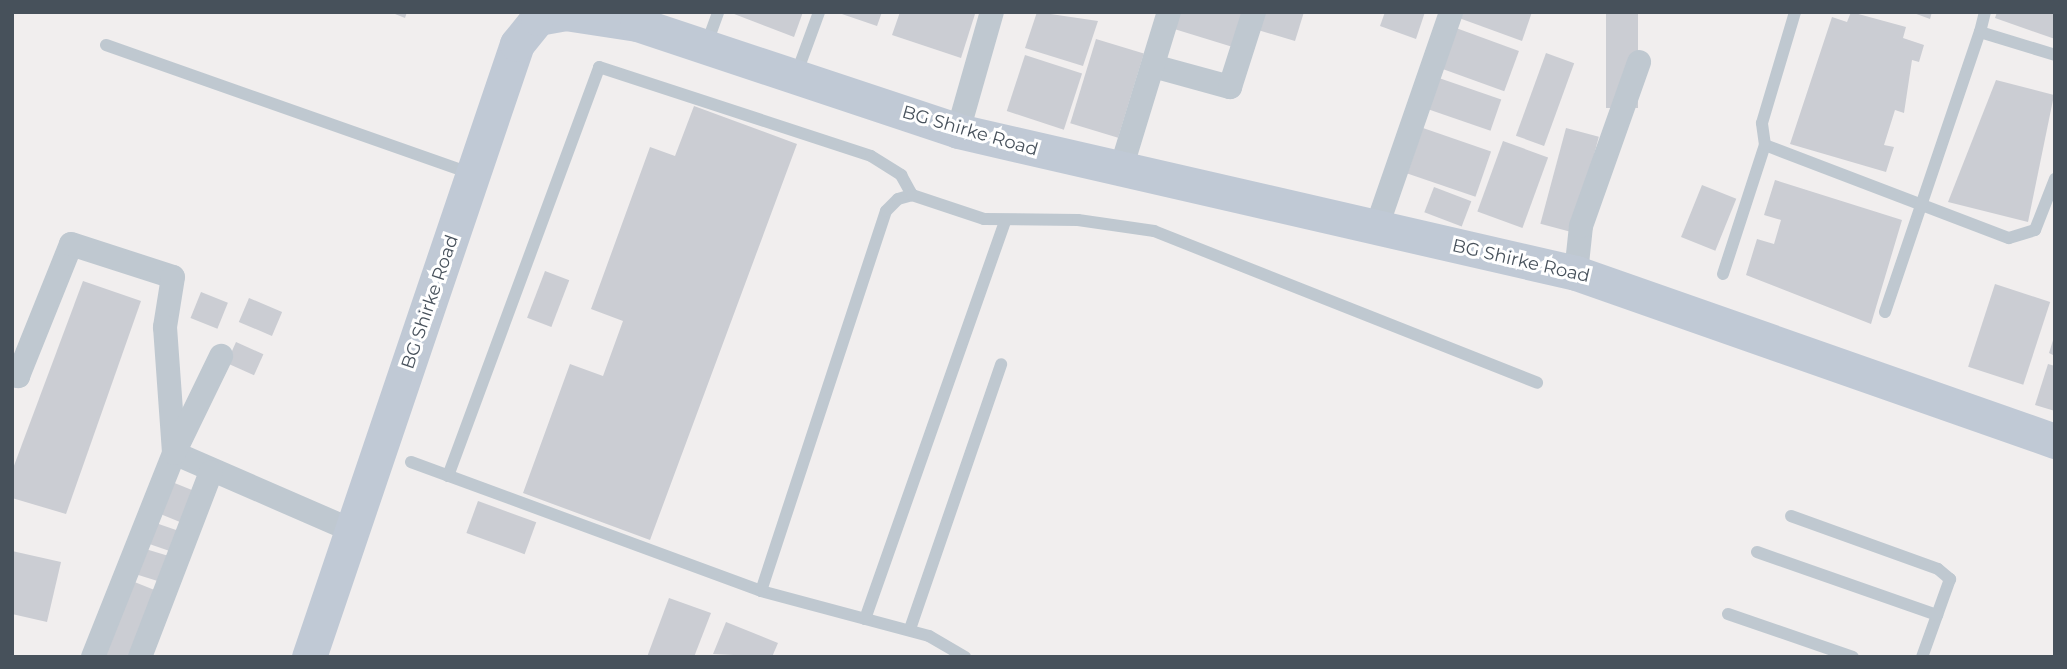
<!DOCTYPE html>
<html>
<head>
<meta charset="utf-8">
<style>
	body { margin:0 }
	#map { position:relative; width:2067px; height:669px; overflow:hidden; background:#f1eeee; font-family:Montserrat,sans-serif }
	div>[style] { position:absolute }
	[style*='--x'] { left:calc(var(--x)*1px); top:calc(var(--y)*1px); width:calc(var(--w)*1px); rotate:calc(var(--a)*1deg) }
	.building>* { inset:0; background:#cbcdd3; transform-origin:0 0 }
	.lane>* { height:12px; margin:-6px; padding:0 6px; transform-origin:6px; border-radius:6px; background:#bfc8d0 }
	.street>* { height:24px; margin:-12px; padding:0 12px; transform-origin:12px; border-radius:12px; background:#bfc8d0 }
	.secondary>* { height:35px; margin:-17.5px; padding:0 17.5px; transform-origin:17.5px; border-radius:17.5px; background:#c0c9d5 }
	span { translate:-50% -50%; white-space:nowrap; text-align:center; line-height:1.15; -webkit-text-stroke:6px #fff; paint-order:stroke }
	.street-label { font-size:18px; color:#47515b }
	.frame { position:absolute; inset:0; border:14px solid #47515b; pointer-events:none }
</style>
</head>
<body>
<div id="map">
	<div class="building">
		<i style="clip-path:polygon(390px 12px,407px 12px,405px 18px)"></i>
		<i style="clip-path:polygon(729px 12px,803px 12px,794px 37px)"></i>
		<i style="clip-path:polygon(836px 12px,882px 12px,877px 26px)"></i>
		<i style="clip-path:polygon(900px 12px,975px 14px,961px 58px,892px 35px)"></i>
		<i style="clip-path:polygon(1037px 12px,1098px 21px,1083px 66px,1025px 48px)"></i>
		<i style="clip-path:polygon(1176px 12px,1247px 12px,1236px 48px,1171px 28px)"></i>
		<i style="clip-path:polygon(1263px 12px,1304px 12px,1295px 41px,1258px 30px)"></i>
		<i style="clip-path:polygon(1385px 12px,1425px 12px,1416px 39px,1380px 26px)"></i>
		<i style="clip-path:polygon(1461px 12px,1532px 12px,1522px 41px,1459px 18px)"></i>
		<i style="left:1606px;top:12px;width:32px;height:96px"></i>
		<i style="clip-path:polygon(1851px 12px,1906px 27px,1903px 38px,1924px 45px,1919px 62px,1912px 60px,1904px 113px,1895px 110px,1884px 145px,1894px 147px,1886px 172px,1790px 144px,1832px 17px,1847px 22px)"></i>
		<i style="clip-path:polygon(1911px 12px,1932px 12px,1930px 19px)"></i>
		<i style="clip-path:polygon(1997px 12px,2055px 12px,2055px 39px,1995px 18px)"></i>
		<i style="left:1456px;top:28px;width:67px;height:43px;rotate:20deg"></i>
		<i style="left:1096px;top:39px;width:50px;height:88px;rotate:17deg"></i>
		<i style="left:1546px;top:53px;width:30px;height:88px;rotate:20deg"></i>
		<i style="left:1025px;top:55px;width:60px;height:59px;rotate:18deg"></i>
		<i style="left:1436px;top:77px;width:69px;height:33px;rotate:19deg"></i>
		<i style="clip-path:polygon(1996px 80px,2054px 95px,2028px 222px,1948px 202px)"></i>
		<i style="clip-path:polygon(694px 106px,797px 144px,650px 540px,523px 493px,570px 364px,603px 376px,623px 321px,591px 309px,650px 147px,675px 156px)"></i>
		<i style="left:1423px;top:128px;width:72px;height:48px;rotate:19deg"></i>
		<i style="left:1566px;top:128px;width:34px;height:99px;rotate:15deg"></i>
		<i style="left:1503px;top:141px;width:48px;height:75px;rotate:20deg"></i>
		<i style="clip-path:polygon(1775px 180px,1902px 220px,1871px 324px,1746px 275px,1757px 239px,1774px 244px,1781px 220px,1764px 215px)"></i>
		<i style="left:1702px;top:185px;width:37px;height:56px;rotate:22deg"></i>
		<i style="left:1434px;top:187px;width:40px;height:27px;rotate:21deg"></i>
		<i style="left:545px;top:271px;width:26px;height:50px;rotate:21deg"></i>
		<i style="clip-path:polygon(83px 281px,141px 301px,66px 514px,12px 498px,12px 471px)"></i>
		<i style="left:1995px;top:284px;width:58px;height:87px;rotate:18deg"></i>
		<i style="left:201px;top:292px;width:29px;height:28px;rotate:22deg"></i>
		<i style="left:249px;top:298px;width:36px;height:26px;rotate:23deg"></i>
		<i style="clip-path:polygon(2054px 337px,2055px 338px,2055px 356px,2049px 353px)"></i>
		<i style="left:236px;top:342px;width:30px;height:23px;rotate:24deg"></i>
		<i style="clip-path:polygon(2048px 364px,2055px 366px,2055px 411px,2035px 405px)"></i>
		<i style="left:167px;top:480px;width:35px;height:34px;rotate:22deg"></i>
		<i style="left:478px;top:501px;width:62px;height:34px;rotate:20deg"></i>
		<i style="left:150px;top:521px;width:36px;height:22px;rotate:19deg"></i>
		<i style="left:139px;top:547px;width:37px;height:27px;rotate:17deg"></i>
		<i style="clip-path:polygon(12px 551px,61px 562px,47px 622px,12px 614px)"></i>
		<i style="clip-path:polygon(132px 581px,157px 591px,131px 657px,105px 657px)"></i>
		<i style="clip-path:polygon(669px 598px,711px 613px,694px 657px,647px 657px)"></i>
		<i style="clip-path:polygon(726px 622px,778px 643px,772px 657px,713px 654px)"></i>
	</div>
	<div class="lane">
		<i style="--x:1980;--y:32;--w:21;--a:-76"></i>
		<i style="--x:707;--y:43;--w:33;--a:-70"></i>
		<i style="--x:106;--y:45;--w:386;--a:19.4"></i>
		<i style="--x:796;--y:75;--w:67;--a:-69.9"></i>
		<i style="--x:1765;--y:145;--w:261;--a:20.9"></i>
		<i style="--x:2009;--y:238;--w:27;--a:-17"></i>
		<i style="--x:2035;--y:230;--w:55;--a:-68.6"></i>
		<i style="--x:1723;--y:274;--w:136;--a:-72"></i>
		<i style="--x:1765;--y:145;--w:22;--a:-98"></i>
		<i style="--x:1762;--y:123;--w:116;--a:-73.4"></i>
		<i style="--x:1885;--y:312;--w:296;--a:-71.3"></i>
		<i style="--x:1980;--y:32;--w:78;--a:17"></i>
		<i style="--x:411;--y:462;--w:373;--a:20.2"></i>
		<i style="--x:761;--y:591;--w:174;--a:15"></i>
		<i style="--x:929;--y:636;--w:42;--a:30.3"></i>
		<i style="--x:448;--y:476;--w:436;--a:-69.7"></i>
		<i style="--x:599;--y:67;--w:286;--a:18.1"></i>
		<i style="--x:871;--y:156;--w:36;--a:32"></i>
		<i style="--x:901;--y:175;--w:23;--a:61"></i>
		<i style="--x:1791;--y:516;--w:156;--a:19.8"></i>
		<i style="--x:1938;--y:569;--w:16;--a:40"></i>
		<i style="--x:1950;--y:579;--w:83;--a:109.7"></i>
		<i style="--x:1757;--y:552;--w:191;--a:19.3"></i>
		<i style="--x:761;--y:591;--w:400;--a:-71.8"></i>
		<i style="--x:886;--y:211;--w:17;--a:-45"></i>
		<i style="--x:898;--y:199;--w:15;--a:-16"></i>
		<i style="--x:912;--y:195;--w:76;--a:18.4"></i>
		<i style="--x:984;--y:219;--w:94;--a:0.6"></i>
		<i style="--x:1078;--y:220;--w:77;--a:8.2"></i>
		<i style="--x:1154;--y:231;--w:412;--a:21.6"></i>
		<i style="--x:1728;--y:614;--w:132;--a:19"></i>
		<i style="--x:865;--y:619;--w:422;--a:-70.6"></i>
		<i style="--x:910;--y:629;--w:280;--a:-71"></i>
	</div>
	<div class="street">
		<i style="--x:1153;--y:66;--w:80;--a:15.3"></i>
		<i style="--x:1230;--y:87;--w:79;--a:-72.3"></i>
		<i style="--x:958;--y:131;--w:124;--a:-74.1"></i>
		<i style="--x:1120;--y:172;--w:167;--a:-73"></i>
		<i style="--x:1376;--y:229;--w:230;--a:-70.9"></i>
		<i style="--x:1576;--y:273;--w:47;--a:-83.9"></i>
		<i style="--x:1581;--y:226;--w:174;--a:-70.5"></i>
		<i style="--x:12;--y:373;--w:7;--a:27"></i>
		<i style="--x:18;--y:376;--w:142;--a:-68.1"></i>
		<i style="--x:71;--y:244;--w:107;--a:17.9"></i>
		<i style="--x:173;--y:277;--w:51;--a:99.1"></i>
		<i style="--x:165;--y:327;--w:126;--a:85.9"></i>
		<i style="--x:174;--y:453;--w:195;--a:23.5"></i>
		<i style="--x:93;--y:657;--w:219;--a:-68.3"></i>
		<i style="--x:174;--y:453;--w:108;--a:-64.1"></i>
		<i style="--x:140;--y:657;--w:198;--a:-69"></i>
	</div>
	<div class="secondary">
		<i style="--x:309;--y:657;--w:647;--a:-71.26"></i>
		<i style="--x:517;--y:44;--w:33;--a:-51"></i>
		<i style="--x:538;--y:18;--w:27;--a:-10"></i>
		<i style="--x:565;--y:13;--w:73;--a:8.7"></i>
		<i style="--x:637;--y:24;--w:338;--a:18.4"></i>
		<i style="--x:958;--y:131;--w:634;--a:12.94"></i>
		<i style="--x:1576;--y:273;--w:508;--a:19.33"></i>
	</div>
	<div class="street-label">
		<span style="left:970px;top:131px;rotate:16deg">BG Shirke Road</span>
		<span style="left:1521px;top:261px;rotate:13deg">BG Shirke Road</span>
		<span style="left:430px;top:302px;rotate:-71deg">BG Shirke Road</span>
	</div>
	<div class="frame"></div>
</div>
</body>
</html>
